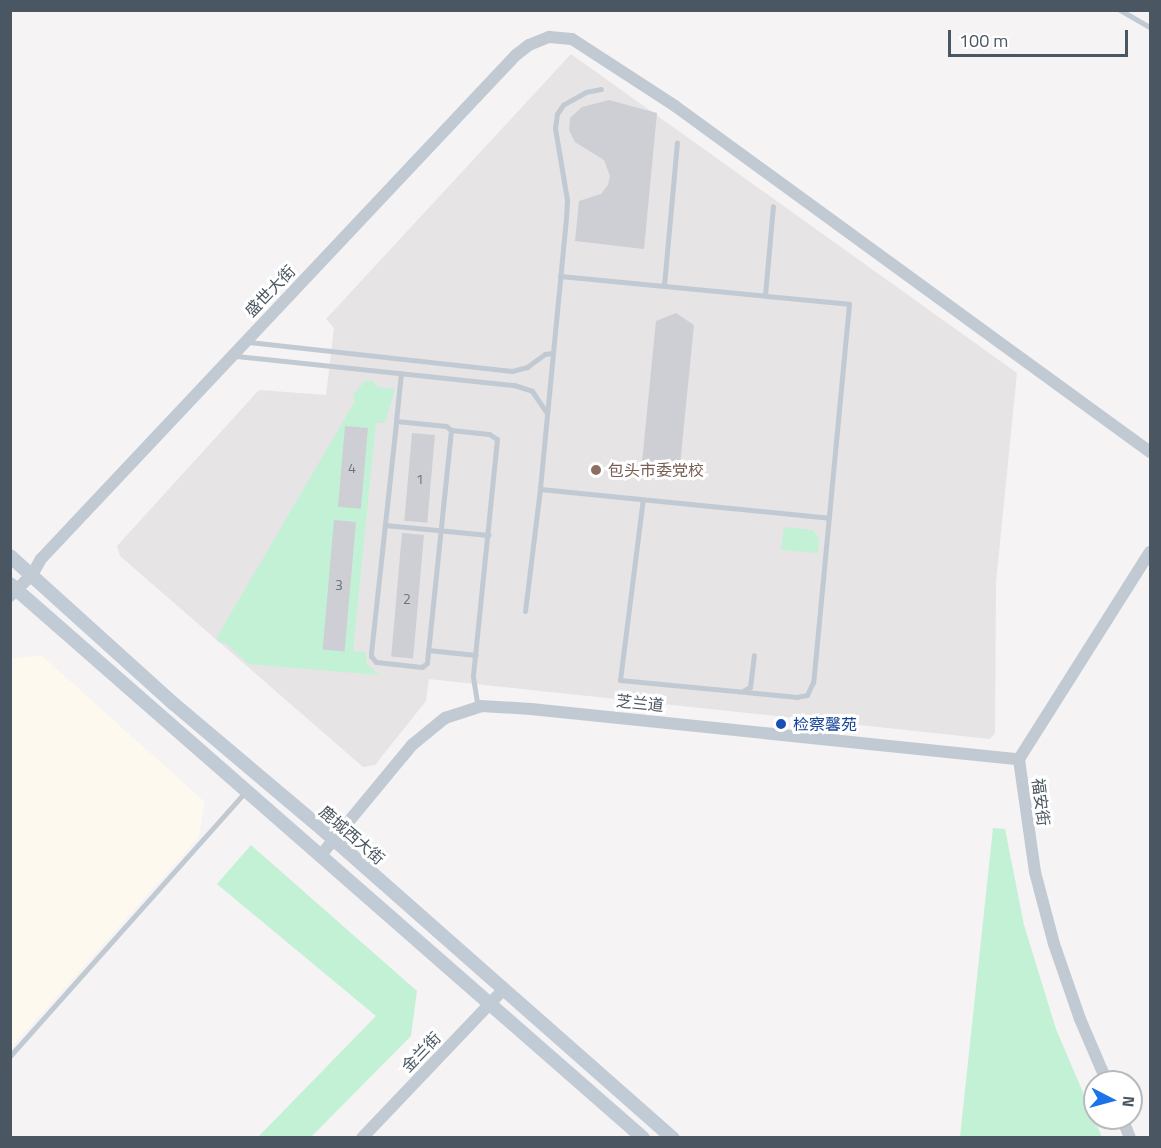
<!DOCTYPE html>
<html>
<head>
<meta charset="utf-8">
<style>
	body { margin:0 }
	#map { position:relative; width:1161px; height:1148px; overflow:hidden; background:#f5f3f3; font-family:"Titillium Web","Noto Sans SC",sans-serif }
	div>[style] { position:absolute }
	[style*='--x'] { left:calc(var(--x)*1px); top:calc(var(--y)*1px); width:calc(var(--w)*1px); rotate:calc(var(--a)*1deg) }
	.commercial>* { inset:0; background:#fdf9ef }
	.education>* { inset:0; background:#e6e4e5 }
	.green>* { inset:0; background:#c3f1d5 }
	.building>* { inset:0; background:#cdcfd5; transform-origin:0 0 }
	.service>* { height:5px; margin:-2.5px; padding:0 2.5px; transform-origin:2.5px; border-radius:2.5px; background:#c1cad2 }
	.tertiary>* { height:12px; margin:-6px; padding:0 6px; transform-origin:6px; border-radius:6px; background:#c1cad2 }
	.secondary>* { height:14px; margin:-7px; padding:0 7px; transform-origin:7px; border-radius:7px; background:#c1cbd6 }
	.dots>* { width:16px; height:16px; translate:-50% -50%; box-sizing:border-box; border:3px solid #fff; border-radius:50% }
	span { translate:-50% -50%; white-space:nowrap; text-align:center; line-height:1.15; -webkit-text-stroke:6px #fff; paint-order:stroke }
	.number-label { font-size:14px; color:#6b747e }
	.number-label span { -webkit-text-stroke-width:0 }
	.street-label { font-size:16px; color:#4a5661 }
	.education-label { font-size:16px; color:#785e54 }
	.left { translate:0 -50%; text-align:left }
	.transit-label { font-size:16px; color:#164399 }
	.frame { position:absolute; inset:0; border:12px solid #4a5661; pointer-events:none }
	.north { position:absolute; left:1083px; top:1070px; width:60px; height:60px; box-sizing:border-box; background:#fff; border:2px solid #b7bbc0; border-radius:50%; rotate:96deg; font-size:16px; font-weight:700; line-height:24px; text-align:center; color:#4a5661 }
	.north::after { content:''; display:block; margin:auto; width:21px; height:27px; background:#1a73e8; clip-path:polygon(50% 0,100% 100%,50% 72%,0 100%) }
	.scale { position:absolute; left:948px; top:30px; width:180px; height:27px; box-sizing:border-box; border:3px solid #4a5661; border-top:0; padding-left:8px; font-size:18px; line-height:21px; white-space:nowrap; color:#4a5661; -webkit-text-stroke:4px #fff; paint-order:stroke }
</style>
</head>
<body>
<div id="map">
	<div class="commercial">
		<i style="clip-path:polygon(41px 655px,205px 802px,198px 838px,11px 1048px,11px 659px)"></i>
	</div>
	<div class="education">
		<i style="clip-path:polygon(571px 54px,1017px 373px,996px 582px,995px 733px,990px 739px,429px 679px,426px 701px,375px 765px,363px 767px,120px 556px,117px 546px,259px 390px,326px 395px,334px 328px,326px 319px)"></i>
	</div>
	<div class="green">
		<i style="clip-path:polygon(365px 381px,373px 381px,378px 387px,395px 389px,385px 423px,376px 423px,353px 651px,365px 652px,367px 664px,379px 675px,248px 664px,226px 643px,218px 642px,217px 637px,355px 401px,353px 395px)"></i>
		<i style="clip-path:polygon(784px 527px,813px 530px,819px 538px,818px 553px,781px 550px)"></i>
		<i style="clip-path:polygon(993px 828px,1005px 829px,1024px 925px,1056px 1029px,1102px 1137px,960px 1137px)"></i>
		<i style="clip-path:polygon(251px 845px,417px 991px,411px 1036px,311px 1137px,258px 1137px,376px 1016px,217px 884px)"></i>
	</div>
	<div class="building">
		<i style="clip-path:polygon(609px 100px,657px 113px,644px 249px,575px 241px,579px 201px,601px 194px,608px 185px,610px 176px,604px 160px,575px 142px,569px 130px,570px 118px,582px 107px)"></i>
		<i style="clip-path:polygon(676px 313px,694px 325px,680px 465px,661px 473px,642px 462px,656px 321px)"></i>
		<i style="left:345px;top:426px;width:23px;height:81px;rotate:5deg"></i>
		<i style="left:412px;top:433px;width:23px;height:88px;rotate:5deg"></i>
		<i style="left:334px;top:520px;width:22px;height:130px;rotate:5deg"></i>
		<i style="left:402px;top:533px;width:22px;height:124px;rotate:5deg"></i>
	</div>
	<div class="service">
		<i style="--x:1120;--y:10;--w:34;--a:30"></i>
		<i style="--x:601;--y:89;--w:15;--a:169"></i>
		<i style="--x:586;--y:92;--w:26;--a:151"></i>
		<i style="--x:563;--y:105;--w:11;--a:124"></i>
		<i style="--x:557;--y:114;--w:14;--a:98"></i>
		<i style="--x:555;--y:128;--w:73;--a:80.5"></i>
		<i style="--x:567;--y:200;--w:18;--a:93"></i>
		<i style="--x:566;--y:218;--w:272;--a:95.5"></i>
		<i style="--x:540;--y:489;--w:290;--a:5.7"></i>
		<i style="--x:560;--y:276;--w:290;--a:5.5"></i>
		<i style="--x:849;--y:304;--w:380;--a:95.4"></i>
		<i style="--x:813;--y:682;--w:14;--a:115"></i>
		<i style="--x:807;--y:695;--w:10;--a:169"></i>
		<i style="--x:797;--y:697;--w:178;--a:-174.5"></i>
		<i style="--x:620;--y:680;--w:182;--a:-82.8"></i>
		<i style="--x:664;--y:285;--w:143;--a:-84.8"></i>
		<i style="--x:765;--y:295;--w:89;--a:-84.9"></i>
		<i style="--x:249;--y:342;--w:265;--a:6.3"></i>
		<i style="--x:512;--y:371;--w:16;--a:-15"></i>
		<i style="--x:527;--y:367;--w:22;--a:-36"></i>
		<i style="--x:545;--y:354;--w:8;--a:-7"></i>
		<i style="--x:236;--y:356;--w:280;--a:6"></i>
		<i style="--x:514;--y:385;--w:19;--a:18"></i>
		<i style="--x:532;--y:391;--w:27;--a:56"></i>
		<i style="--x:396;--y:421;--w:50;--a:5.7"></i>
		<i style="--x:446;--y:426;--w:6;--a:39"></i>
		<i style="--x:451;--y:430;--w:234;--a:95.9"></i>
		<i style="--x:427;--y:663;--w:6;--a:141"></i>
		<i style="--x:422;--y:667;--w:46;--a:-173.8"></i>
		<i style="--x:376;--y:662;--w:8;--a:-130"></i>
		<i style="--x:371;--y:656;--w:3;--a:-90"></i>
		<i style="--x:371;--y:653;--w:233;--a:-83.8"></i>
		<i style="--x:396;--y:421;--w:48;--a:-84.1"></i>
		<i style="--x:451;--y:430;--w:38;--a:6"></i>
		<i style="--x:489;--y:434;--w:9;--a:32"></i>
		<i style="--x:497;--y:439;--w:239;--a:95.8"></i>
		<i style="--x:473;--y:677;--w:30;--a:81"></i>
		<i style="--x:385;--y:525;--w:104;--a:5.5"></i>
		<i style="--x:525;--y:611;--w:123;--a:-83"></i>
		<i style="--x:428;--y:650;--w:48;--a:5.9"></i>
		<i style="--x:743;--y:691;--w:8;--a:-30"></i>
		<i style="--x:750;--y:687;--w:32;--a:-83"></i>
		<i style="--x:10;--y:1056;--w:353;--a:-48.3"></i>
	</div>
	<div class="tertiary">
		<i style="--x:10;--y:596;--w:30;--a:-44"></i>
		<i style="--x:32;--y:575;--w:18;--a:-61"></i>
		<i style="--x:41;--y:559;--w:693;--a:-46.7"></i>
		<i style="--x:516;--y:55;--w:16;--a:-38"></i>
		<i style="--x:529;--y:45;--w:22;--a:-22"></i>
		<i style="--x:549;--y:37;--w:23;--a:5"></i>
		<i style="--x:572;--y:39;--w:123;--a:33"></i>
		<i style="--x:675;--y:106;--w:588;--a:36.07"></i>
		<i style="--x:321;--y:855;--w:143;--a:-50.4"></i>
		<i style="--x:412;--y:745;--w:43;--a:-39.3"></i>
		<i style="--x:445;--y:718;--w:38;--a:-18"></i>
		<i style="--x:481;--y:706;--w:50;--a:3.4"></i>
		<i style="--x:531;--y:709;--w:491;--a:5.9"></i>
		<i style="--x:1107;--y:1082;--w:69;--a:-113.2"></i>
		<i style="--x:1080;--y:1019;--w:79;--a:-109.1"></i>
		<i style="--x:1054;--y:944;--w:74;--a:-104.8"></i>
		<i style="--x:1035;--y:872;--w:114;--a:-98.1"></i>
		<i style="--x:1019;--y:759;--w:245;--a:-57.7"></i>
		<i style="--x:1122;--y:1118;--w:22;--a:68"></i>
		<i style="--x:362;--y:1138;--w:206;--a:-46.4"></i>
	</div>
	<div class="secondary">
		<i style="--x:10;--y:556;--w:221;--a:42.1"></i>
		<i style="--x:174;--y:704;--w:194;--a:40.2"></i>
		<i style="--x:322;--y:829;--w:468;--a:41.4"></i>
		<i style="--x:10;--y:584;--w:841;--a:41.19"></i>
	</div>
	<div class="dots">
		<i style="left:596px;top:470px;background:#8d6e63"></i>
		<i style="left:781px;top:724px;background:#1a4fb4"></i>
	</div>
	<div class="number-label">
		<span style="left:352px;top:468px">4</span>
		<span style="left:420px;top:479px">1</span>
		<span style="left:339px;top:585px">3</span>
		<span style="left:407px;top:599px">2</span>
	</div>
	<div class="street-label">
		<span style="left:270px;top:291px;rotate:-46deg">盛世大街</span>
		<span style="left:640px;top:703px;rotate:6deg">芝兰道</span>
		<span style="left:1041px;top:802px;rotate:83deg">福安街</span>
		<span style="left:352px;top:835px;rotate:41deg">鹿城西大街</span>
		<span style="left:421px;top:1052px;rotate:-46deg">金兰街</span>
	</div>
	<div class="education-label">
		<span class="left" style="left:608px;top:470px">包头市委党校</span>
	</div>
	<div class="transit-label">
		<span class="left" style="left:793px;top:724px">检察馨苑</span>
	</div>
	<div class="frame"></div>
	<div class="north">N</div>
	<div class="scale">100 m</div>
</div>
</body>
</html>
